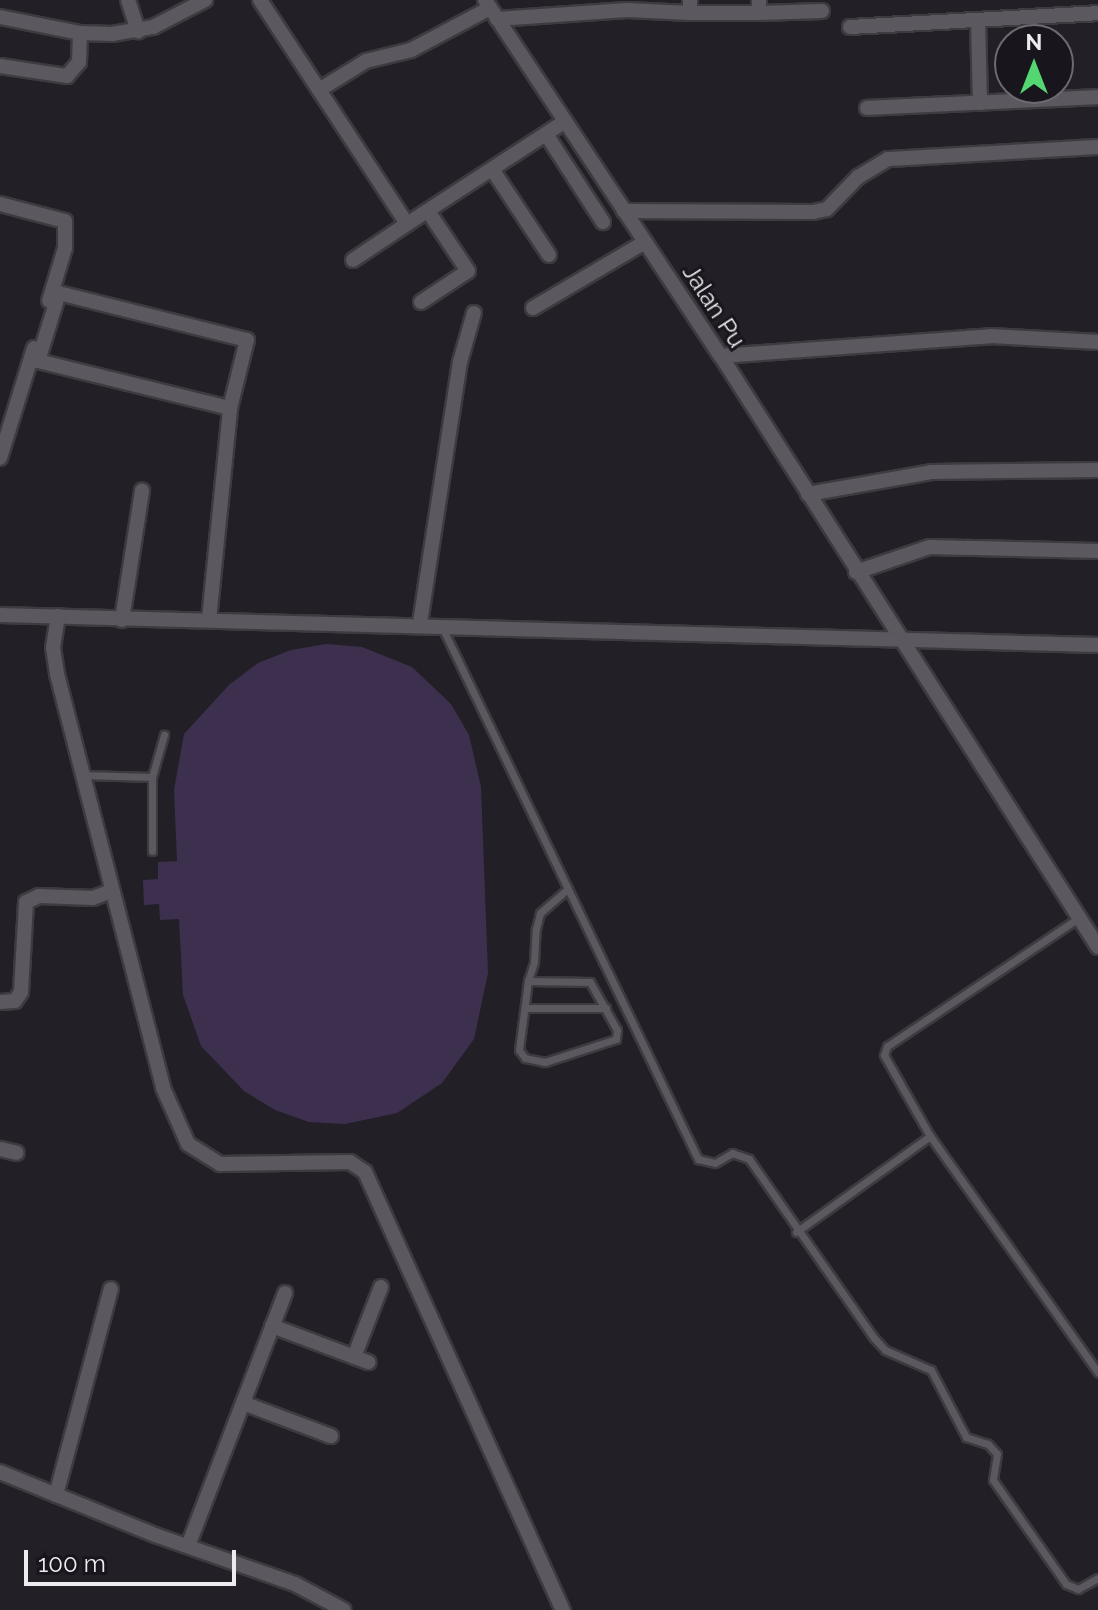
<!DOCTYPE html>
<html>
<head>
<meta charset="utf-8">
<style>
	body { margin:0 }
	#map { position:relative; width:1098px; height:1610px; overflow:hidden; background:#221f26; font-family:Raleway,sans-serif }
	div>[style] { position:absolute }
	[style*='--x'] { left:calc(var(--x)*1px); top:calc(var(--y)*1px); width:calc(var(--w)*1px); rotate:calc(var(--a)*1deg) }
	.green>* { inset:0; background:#3d304f }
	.roads { filter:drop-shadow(2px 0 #3d3b40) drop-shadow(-2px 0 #3d3b40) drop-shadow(0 2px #3d3b40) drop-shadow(0 -2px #3d3b40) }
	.service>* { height:7px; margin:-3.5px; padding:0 3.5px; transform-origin:3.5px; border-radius:3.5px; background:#5b5860 }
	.minor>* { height:14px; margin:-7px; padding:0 7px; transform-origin:7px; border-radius:7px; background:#5b5860 }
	span { translate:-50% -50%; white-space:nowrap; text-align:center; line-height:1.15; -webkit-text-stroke:6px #18161c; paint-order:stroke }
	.street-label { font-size:24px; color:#edebf0 }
	.north { position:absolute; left:994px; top:24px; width:80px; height:80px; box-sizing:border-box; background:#18161c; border:2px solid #6d6b71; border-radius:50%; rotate:0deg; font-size:22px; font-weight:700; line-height:32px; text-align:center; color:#edebf0 }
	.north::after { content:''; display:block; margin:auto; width:28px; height:36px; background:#54d672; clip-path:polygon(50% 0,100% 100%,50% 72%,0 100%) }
	.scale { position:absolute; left:24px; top:1550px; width:212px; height:36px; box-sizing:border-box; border:4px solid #edebf0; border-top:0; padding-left:10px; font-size:24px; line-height:28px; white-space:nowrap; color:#edebf0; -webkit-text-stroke:6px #18161c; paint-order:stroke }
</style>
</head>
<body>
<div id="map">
	<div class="green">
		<i style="clip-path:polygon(326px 644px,362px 647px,412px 667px,451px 704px,469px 735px,481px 787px,488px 973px,474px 1039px,442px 1083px,397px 1113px,345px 1124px,309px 1122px,275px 1110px,244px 1091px,201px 1046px,183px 995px,179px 919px,160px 920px,159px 904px,144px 905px,143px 880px,158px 879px,158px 862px,177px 861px,174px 790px,184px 734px,229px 685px,258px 663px,291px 650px)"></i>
	</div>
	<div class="roads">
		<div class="service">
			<i style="--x:441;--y:625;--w:593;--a:64.3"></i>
			<i style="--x:698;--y:1159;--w:17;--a:13"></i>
			<i style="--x:715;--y:1163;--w:20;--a:-30"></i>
			<i style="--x:732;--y:1153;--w:18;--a:19"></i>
			<i style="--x:749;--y:1159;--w:218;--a:55.1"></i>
			<i style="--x:874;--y:1338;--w:16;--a:47"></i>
			<i style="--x:885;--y:1350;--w:50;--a:23.5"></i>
			<i style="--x:931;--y:1370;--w:76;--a:62.4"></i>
			<i style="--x:966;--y:1437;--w:23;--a:18"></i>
			<i style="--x:988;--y:1444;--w:13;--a:48"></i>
			<i style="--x:997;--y:1454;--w:26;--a:99"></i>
			<i style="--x:993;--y:1480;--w:127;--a:54.9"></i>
			<i style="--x:1066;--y:1584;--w:13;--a:23"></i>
			<i style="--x:1078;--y:1589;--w:23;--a:-29"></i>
			<i style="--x:83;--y:775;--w:69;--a:1.7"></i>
			<i style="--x:152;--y:851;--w:74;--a:-90"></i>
			<i style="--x:152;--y:777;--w:44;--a:-74.1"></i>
			<i style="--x:1080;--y:917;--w:232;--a:146.2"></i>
			<i style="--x:887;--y:1046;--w:9;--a:108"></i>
			<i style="--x:884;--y:1055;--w:93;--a:60.4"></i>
			<i style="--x:930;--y:1136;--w:290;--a:54.6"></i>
			<i style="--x:528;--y:981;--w:62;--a:0.9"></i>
			<i style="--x:590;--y:982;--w:55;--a:60.6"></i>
			<i style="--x:617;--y:1030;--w:9;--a:96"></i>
			<i style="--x:616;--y:1039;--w:75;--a:162.1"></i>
			<i style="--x:545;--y:1062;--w:20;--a:-169"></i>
			<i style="--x:525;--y:1058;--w:10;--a:-127"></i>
			<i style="--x:519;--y:1050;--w:70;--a:-82.6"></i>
			<i style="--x:528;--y:981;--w:20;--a:-72"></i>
			<i style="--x:534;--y:962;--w:33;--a:-87"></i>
			<i style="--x:536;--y:929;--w:16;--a:-76"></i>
			<i style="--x:540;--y:913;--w:37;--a:-41"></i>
			<i style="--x:527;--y:1008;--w:79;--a:0"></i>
			<i style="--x:796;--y:1232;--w:165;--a:-35.6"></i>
		</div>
		<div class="minor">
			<i style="--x:128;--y:0;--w:33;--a:72"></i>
			<i style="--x:260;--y:0;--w:268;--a:56.7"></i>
			<i style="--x:407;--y:224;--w:187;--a:-33"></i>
			<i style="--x:485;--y:0;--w:427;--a:56.5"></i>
			<i style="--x:721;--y:356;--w:701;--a:57.47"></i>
			<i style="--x:690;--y:13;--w:69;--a:0"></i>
			<i style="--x:759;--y:13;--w:13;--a:-90"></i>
			<i style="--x:759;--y:13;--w:63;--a:-1.8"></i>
			<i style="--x:0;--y:17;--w:82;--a:11.3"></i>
			<i style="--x:80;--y:33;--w:32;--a:2"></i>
			<i style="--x:112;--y:34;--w:42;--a:-9.7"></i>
			<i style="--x:153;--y:27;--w:59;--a:-27.4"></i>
			<i style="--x:497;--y:19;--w:130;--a:-4"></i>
			<i style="--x:627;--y:10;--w:63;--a:2.7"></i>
			<i style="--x:690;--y:13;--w:13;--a:-90"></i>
			<i style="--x:978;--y:20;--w:83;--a:88.6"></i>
			<i style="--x:850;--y:27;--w:248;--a:-3.2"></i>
			<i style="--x:0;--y:66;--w:68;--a:8.5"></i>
			<i style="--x:67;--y:76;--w:18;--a:-49"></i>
			<i style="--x:79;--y:62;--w:29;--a:-88"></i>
			<i style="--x:319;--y:90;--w:55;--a:-31.7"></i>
			<i style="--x:366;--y:61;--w:46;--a:-13.7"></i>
			<i style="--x:411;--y:50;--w:89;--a:-28"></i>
			<i style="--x:867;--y:108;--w:231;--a:-2.7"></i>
			<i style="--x:546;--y:134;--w:105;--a:57.1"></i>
			<i style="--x:492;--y:169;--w:103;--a:56.5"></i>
			<i style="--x:0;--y:204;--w:67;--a:14.7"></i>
			<i style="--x:65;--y:221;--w:27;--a:90"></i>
			<i style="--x:65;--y:248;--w:55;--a:106.8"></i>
			<i style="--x:624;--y:211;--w:189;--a:0.3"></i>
			<i style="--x:813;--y:212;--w:14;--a:-12"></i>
			<i style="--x:827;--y:209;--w:45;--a:-45.9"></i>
			<i style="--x:858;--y:177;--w:35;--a:-31"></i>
			<i style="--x:888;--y:159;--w:210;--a:-3.3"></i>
			<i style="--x:353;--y:260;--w:65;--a:-33.7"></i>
			<i style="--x:421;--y:302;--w:56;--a:-33.4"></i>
			<i style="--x:468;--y:271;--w:72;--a:-123.7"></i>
			<i style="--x:533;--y:308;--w:130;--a:-30.5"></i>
			<i style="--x:721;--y:356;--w:271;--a:-4.2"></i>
			<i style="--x:991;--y:336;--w:107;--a:3.2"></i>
			<i style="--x:0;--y:458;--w:115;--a:-72.8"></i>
			<i style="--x:808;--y:494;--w:125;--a:-10.1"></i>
			<i style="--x:931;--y:472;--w:167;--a:-0.7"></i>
			<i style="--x:856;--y:572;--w:78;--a:-18.7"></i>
			<i style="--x:930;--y:547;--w:168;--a:1.4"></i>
			<i style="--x:0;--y:615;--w:1098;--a:1.57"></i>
			<i style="--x:58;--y:616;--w:32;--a:99"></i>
			<i style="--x:53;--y:648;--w:26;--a:81"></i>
			<i style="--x:57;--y:674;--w:427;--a:75.6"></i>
			<i style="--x:163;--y:1088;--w:61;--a:65.9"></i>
			<i style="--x:188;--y:1144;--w:38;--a:32"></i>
			<i style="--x:220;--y:1164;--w:130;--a:-0.9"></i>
			<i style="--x:350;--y:1162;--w:18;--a:34"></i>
			<i style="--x:365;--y:1172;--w:481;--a:65.7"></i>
			<i style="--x:122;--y:620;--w:131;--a:-81.2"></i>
			<i style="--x:209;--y:620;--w:213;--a:-84.3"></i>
			<i style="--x:230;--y:408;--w:70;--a:-76"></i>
			<i style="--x:247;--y:340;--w:194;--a:-166"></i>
			<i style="--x:59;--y:293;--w:71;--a:107.2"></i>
			<i style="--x:38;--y:361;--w:198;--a:13.8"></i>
			<i style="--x:420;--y:623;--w:264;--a:-81.3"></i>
			<i style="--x:460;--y:362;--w:51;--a:-74.1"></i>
			<i style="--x:0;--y:1002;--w:15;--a:-4"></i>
			<i style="--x:15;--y:1001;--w:11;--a:-56"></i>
			<i style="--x:21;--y:992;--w:90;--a:-86.8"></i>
			<i style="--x:26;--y:902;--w:14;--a:-25"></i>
			<i style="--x:39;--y:896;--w:54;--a:2.1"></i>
			<i style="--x:93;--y:898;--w:19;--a:-21"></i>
			<i style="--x:0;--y:1149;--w:17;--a:13"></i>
			<i style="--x:272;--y:1326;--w:103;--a:20.6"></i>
			<i style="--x:354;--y:1357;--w:75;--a:-68.9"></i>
			<i style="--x:243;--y:1403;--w:94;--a:20.6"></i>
			<i style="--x:0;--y:1472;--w:167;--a:22.1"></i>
			<i style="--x:155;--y:1535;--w:148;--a:19.3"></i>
			<i style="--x:295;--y:1584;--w:55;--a:28"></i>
			<i style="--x:56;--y:1495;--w:213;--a:-75.1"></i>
			<i style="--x:188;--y:1546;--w:271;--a:-69"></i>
		</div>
	</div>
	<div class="street-label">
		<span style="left:714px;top:306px;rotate:57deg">Jalan Pu</span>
	</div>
	<div class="north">N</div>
	<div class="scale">100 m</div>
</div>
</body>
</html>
